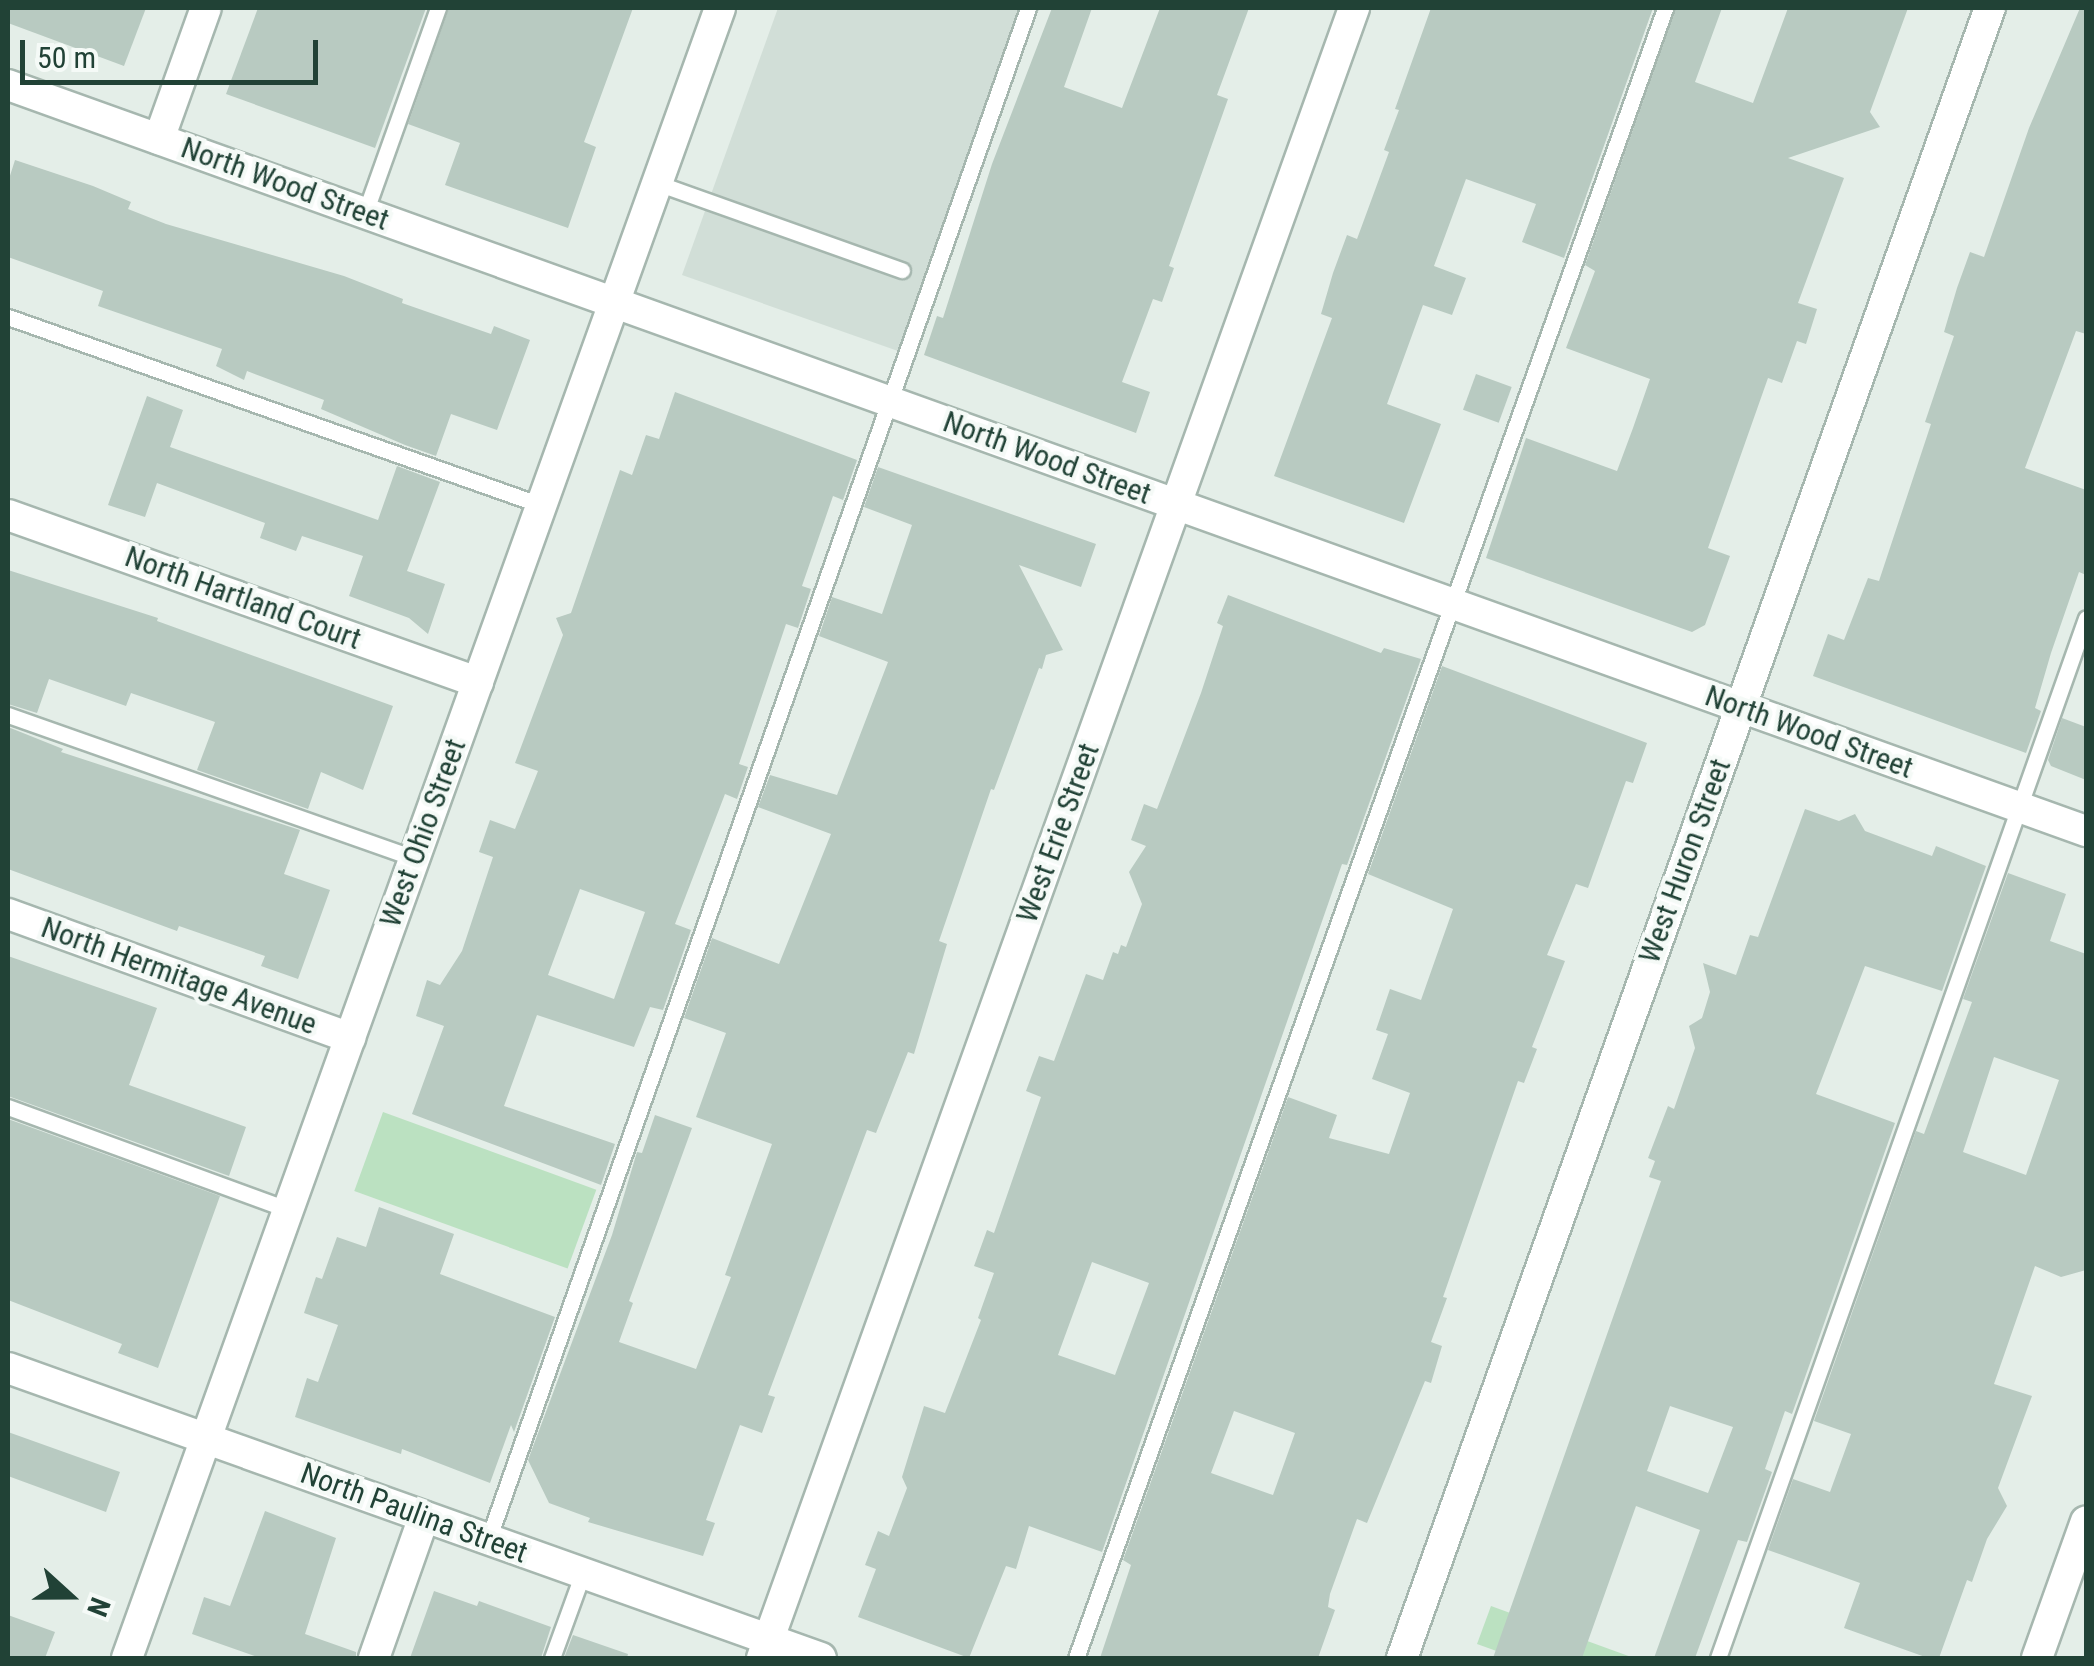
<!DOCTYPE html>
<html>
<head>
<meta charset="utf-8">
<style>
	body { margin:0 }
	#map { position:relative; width:2094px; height:1666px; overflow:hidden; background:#e4eee8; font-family:"Roboto Condensed",sans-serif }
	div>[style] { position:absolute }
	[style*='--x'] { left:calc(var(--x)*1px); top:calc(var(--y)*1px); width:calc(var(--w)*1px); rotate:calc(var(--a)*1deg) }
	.built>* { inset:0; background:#d1ded7 }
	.green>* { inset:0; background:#bbe1c1; transform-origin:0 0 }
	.building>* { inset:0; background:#b8cac1; transform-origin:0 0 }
	.roads { filter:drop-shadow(2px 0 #a6b7af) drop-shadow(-2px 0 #a6b7af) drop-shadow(0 2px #a6b7af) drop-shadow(0 -2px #a6b7af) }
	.service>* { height:15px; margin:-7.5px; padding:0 7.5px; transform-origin:7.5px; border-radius:7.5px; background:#fff }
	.minor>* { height:30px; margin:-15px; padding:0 15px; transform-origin:15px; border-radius:15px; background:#fff }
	span { translate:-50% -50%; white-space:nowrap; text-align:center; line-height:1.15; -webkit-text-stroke:8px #f5faf7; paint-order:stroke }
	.street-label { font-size:30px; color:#214236 }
	.frame { position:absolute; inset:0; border:10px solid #214236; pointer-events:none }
	.north { position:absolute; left:20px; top:1546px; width:100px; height:100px; -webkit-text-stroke:8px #f5faf7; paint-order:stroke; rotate:111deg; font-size:28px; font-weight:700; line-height:40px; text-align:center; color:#214236 }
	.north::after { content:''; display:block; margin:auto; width:35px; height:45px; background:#214236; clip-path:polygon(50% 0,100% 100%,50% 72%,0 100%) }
	.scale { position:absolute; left:20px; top:40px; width:298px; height:45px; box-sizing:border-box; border:5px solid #214236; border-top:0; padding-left:12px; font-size:30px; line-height:35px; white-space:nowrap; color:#214236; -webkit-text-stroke:8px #f5faf7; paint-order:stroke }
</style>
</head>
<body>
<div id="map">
	<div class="built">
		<i style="clip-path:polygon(778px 8px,1021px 8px,898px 351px,682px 275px)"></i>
	</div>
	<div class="green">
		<i style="left:383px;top:1112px;width:227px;height:84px;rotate:20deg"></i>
		<i style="clip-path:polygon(1491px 1606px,1634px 1658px,1516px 1658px,1477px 1644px)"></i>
	</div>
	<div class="building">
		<i style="clip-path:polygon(8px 8px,146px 8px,124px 66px,8px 23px)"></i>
		<i style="clip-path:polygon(258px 8px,426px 8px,375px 148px,226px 94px)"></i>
		<i style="clip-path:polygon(449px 8px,633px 8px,584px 142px,596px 147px,568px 228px,445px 185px,460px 143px,408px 124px)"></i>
		<i style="clip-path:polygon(1052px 8px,1092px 8px,1064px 87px,1122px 108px,1160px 8px,1249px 8px,1217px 95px,1228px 99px,1169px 266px,1174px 268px,1162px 302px,1153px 299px,1122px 382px,1150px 392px,1136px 433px,924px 355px,937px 316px,943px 318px,992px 164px)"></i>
		<i style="clip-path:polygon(1431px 8px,1653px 8px,1564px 258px,1522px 242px,1536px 204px,1466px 179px,1434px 266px,1466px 278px,1452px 315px,1423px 305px,1387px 404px,1441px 424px,1404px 523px,1274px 476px,1332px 318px,1321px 314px,1333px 273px,1347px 235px,1357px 239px,1389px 152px,1384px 150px,1399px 110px,1395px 109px)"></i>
		<i style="clip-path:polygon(1676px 8px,1722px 8px,1695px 82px,1753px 103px,1788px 8px,1908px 8px,1870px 112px,1880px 127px,1788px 158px,1844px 178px,1798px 303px,1817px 309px,1806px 344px,1797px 341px,1782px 383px,1768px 378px,1708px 548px,1730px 556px,1705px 625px,1692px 632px,1486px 558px,1526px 438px,1617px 471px,1633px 428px,1650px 379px,1566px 348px,1595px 271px,1585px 265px)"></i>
		<i style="clip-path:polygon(2080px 8px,2086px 8px,2086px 334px,2076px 331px,2025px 468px,2086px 490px,2086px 575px,2079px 572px,2051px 653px,2035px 708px,2041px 711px,2026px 753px,1813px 676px,1828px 634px,1844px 640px,1868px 578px,1879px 581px,1931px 424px,1925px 422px,1954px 336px,1944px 332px,1957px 288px,1970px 252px,1984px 257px,2029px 128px)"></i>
		<i style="clip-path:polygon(15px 160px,93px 186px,131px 202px,128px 209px,166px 224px,344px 276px,403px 299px,402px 303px,491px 334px,494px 326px,530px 340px,497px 430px,451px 414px,436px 456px,405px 445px,321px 409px,324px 400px,247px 371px,244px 380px,216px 366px,222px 349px,98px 306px,103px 291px,8px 257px,8px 182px)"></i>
		<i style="left:1476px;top:374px;width:38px;height:38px;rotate:20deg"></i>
		<i style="clip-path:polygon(evenodd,675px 392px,857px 460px,843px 500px,833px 496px,802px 586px,811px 589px,798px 628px,786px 624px,739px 764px,748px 767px,737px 799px,725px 794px,675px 924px,691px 930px,663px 1010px,650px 1007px,634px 1047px,537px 1015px,504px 1106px,615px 1144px,601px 1185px,412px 1114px,444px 1026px,416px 1016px,427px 980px,440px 985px,462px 951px,493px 857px,479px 852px,490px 820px,515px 829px,538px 771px,515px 763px,563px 635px,556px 618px,571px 613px,620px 470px,632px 475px,646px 435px,659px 439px,675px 392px,580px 889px,645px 912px,614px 999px,548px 975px,580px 889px)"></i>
		<i style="clip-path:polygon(147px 396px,183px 410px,170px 447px,378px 520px,397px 466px,440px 482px,407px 571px,445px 584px,428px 634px,409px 618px,349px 596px,363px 556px,302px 536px,296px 551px,260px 538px,265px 523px,157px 483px,145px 517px,108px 505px)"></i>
		<i style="clip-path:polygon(878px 467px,1096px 544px,1081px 587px,1019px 565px,1063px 650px,1046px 655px,1042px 669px,1039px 668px,994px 790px,991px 789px,939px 941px,947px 944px,914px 1054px,908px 1052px,876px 1133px,867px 1130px,768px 1395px,775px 1397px,762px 1433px,740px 1425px,706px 1520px,715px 1523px,703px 1556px,588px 1522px,590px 1518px,549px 1503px,528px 1460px,612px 1235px,637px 1152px,642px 1153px,655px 1115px,692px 1128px,629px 1301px,633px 1303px,619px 1342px,696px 1369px,731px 1277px,725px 1275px,772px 1144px,696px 1117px,726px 1033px,684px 1018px,712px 938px,779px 964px,831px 834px,758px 807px,770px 775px,837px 795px,888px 662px,819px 636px,832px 597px,882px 614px,912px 525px,864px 507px)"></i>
		<i style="clip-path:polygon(8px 570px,158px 618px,157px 621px,393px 706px,363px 790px,321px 772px,308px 809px,197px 770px,215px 722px,131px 693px,126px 706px,49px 679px,37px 713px,8px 704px)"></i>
		<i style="clip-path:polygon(evenodd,1228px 595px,1381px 653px,1384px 648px,1421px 659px,1347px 865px,1342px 864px,1102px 1552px,1029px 1526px,1016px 1569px,1006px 1566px,969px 1658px,858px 1617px,876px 1569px,865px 1565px,878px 1531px,889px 1536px,907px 1488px,902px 1477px,924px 1406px,945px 1413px,981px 1320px,978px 1318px,994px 1273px,974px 1266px,987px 1230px,994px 1233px,1041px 1097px,1026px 1091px,1039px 1056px,1054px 1061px,1086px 974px,1103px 980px,1113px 952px,1118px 954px,1121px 945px,1126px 947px,1142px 904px,1129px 872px,1146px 846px,1131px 840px,1144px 804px,1157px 809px,1201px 693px,1223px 626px,1217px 623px,1228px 595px,1092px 1262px,1149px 1283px,1115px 1375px,1058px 1355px,1092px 1262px)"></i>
		<i style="clip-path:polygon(evenodd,1442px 666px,1647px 743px,1633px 783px,1626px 781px,1588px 888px,1576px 884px,1547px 955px,1565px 961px,1532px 1047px,1537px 1049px,1524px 1083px,1518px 1081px,1443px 1297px,1447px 1298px,1431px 1342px,1442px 1346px,1431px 1383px,1425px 1381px,1367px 1523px,1357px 1519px,1330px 1594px,1328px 1607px,1335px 1610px,1318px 1658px,1100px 1658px,1131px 1565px,1123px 1560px,1288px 1097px,1337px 1115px,1329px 1138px,1389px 1154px,1410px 1093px,1372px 1079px,1388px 1034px,1376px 1030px,1390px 989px,1421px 1000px,1453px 909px,1368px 874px,1442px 666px,1234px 1411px,1295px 1433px,1273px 1495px,1211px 1473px,1234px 1411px)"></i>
		<i style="clip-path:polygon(2062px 718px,2086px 727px,2086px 780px,2051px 766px,2048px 760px)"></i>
		<i style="clip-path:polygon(8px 727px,63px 749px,61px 752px,300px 830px,284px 874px,330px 890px,298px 979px,261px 966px,265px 956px,179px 926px,177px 931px,8px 869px)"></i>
		<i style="clip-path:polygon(evenodd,1805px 809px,1839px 821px,1855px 814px,1865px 831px,1932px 856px,1936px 846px,1986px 866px,1942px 991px,1865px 966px,1816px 1094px,1895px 1123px,1792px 1414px,1785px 1411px,1765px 1469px,1772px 1472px,1747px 1542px,1738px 1540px,1695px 1658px,1654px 1658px,1700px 1530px,1636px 1506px,1582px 1658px,1493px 1658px,1661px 1181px,1649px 1177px,1655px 1161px,1648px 1158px,1668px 1106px,1674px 1109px,1695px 1048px,1689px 1026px,1702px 1018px,1710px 992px,1703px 963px,1736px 975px,1750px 935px,1758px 937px,1805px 809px,1670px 1406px,1733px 1427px,1708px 1493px,1647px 1471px,1670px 1406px)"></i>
		<i style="clip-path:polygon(evenodd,2008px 873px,2066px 894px,2050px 941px,2086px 954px,2086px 1270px,2061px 1277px,2035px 1266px,1994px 1384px,2032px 1396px,1998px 1488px,2007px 1506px,1987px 1539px,1972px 1582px,1967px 1580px,1939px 1658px,1928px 1658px,1844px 1628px,1860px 1583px,1768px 1550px,1793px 1479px,1830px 1492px,1851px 1434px,1814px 1421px,1916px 1131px,1924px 1134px,1972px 1002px,1963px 999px,2008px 873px,1994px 1057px,2059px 1080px,2026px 1175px,1963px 1152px,1994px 1057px)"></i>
		<i style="clip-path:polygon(8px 956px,157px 1008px,129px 1085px,246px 1127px,229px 1176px,8px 1096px)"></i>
		<i style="clip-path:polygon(8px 1119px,220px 1196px,158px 1368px,118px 1353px,122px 1344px,8px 1300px)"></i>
		<i style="clip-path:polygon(379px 1207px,454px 1234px,440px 1274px,555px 1317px,514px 1432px,511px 1425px,490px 1483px,402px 1449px,401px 1454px,295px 1417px,307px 1378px,318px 1382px,338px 1325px,304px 1313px,316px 1277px,322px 1279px,337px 1237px,366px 1247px)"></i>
		<i style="clip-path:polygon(8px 1432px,120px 1472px,106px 1512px,8px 1476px)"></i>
		<i style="clip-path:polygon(265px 1511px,336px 1538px,305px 1634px,356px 1652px,356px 1658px,260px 1658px,192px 1634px,204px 1597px,230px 1606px)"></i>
		<i style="clip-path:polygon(434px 1591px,477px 1606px,479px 1601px,551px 1627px,541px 1658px,410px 1658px)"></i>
		<i style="clip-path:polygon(8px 1615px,55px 1632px,45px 1658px,8px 1658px)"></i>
		<i style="clip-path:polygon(573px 1635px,628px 1654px,627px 1658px,564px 1658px)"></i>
	</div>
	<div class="roads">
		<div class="service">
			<i style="--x:657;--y:183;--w:260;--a:19.6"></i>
			<i style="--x:365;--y:213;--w:218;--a:-70.4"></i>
			<i style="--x:8;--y:317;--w:565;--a:19.43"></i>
			<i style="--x:8;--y:715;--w:430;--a:19.4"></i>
			<i style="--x:8;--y:1107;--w:299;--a:20.1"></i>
			<i style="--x:488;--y:1540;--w:1624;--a:-70.58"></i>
			<i style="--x:552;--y:1658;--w:90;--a:-70"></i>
			<i style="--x:1076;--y:1658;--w:1752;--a:-70.35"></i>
			<i style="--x:1718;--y:1658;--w:1103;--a:-70.51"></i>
		</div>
		<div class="minor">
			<i style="--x:8;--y:85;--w:2208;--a:19.75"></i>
			<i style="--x:159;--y:139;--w:139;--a:-70.3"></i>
			<i style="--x:8;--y:515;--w:499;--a:19.6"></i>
			<i style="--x:8;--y:914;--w:364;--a:19.9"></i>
			<i style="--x:8;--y:1368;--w:863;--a:19.63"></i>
			<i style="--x:127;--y:1658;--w:1753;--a:-70.23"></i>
			<i style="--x:374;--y:1658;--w:150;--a:-70.5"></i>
			<i style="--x:762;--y:1658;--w:1753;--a:-70.26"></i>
			<i style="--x:1402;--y:1658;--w:1752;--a:-70.39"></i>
			<i style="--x:2037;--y:1658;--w:145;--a:-70.3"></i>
		</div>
	</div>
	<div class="street-label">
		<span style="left:285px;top:184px;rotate:20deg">North Wood Street</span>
		<span style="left:1047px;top:458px;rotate:20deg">North Wood Street</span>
		<span style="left:243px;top:598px;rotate:20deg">North Hartland Court</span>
		<span style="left:1809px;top:732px;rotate:20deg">North Wood Street</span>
		<span style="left:423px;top:833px;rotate:-70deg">West Ohio Street</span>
		<span style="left:1058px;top:833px;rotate:-70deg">West Erie Street</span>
		<span style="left:1685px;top:861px;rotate:-70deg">West Huron Street</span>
		<span style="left:179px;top:976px;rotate:20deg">North Hermitage Avenue</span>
		<span style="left:414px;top:1513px;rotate:20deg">North Paulina Street</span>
	</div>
	<div class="frame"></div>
	<div class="north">N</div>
	<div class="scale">50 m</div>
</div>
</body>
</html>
